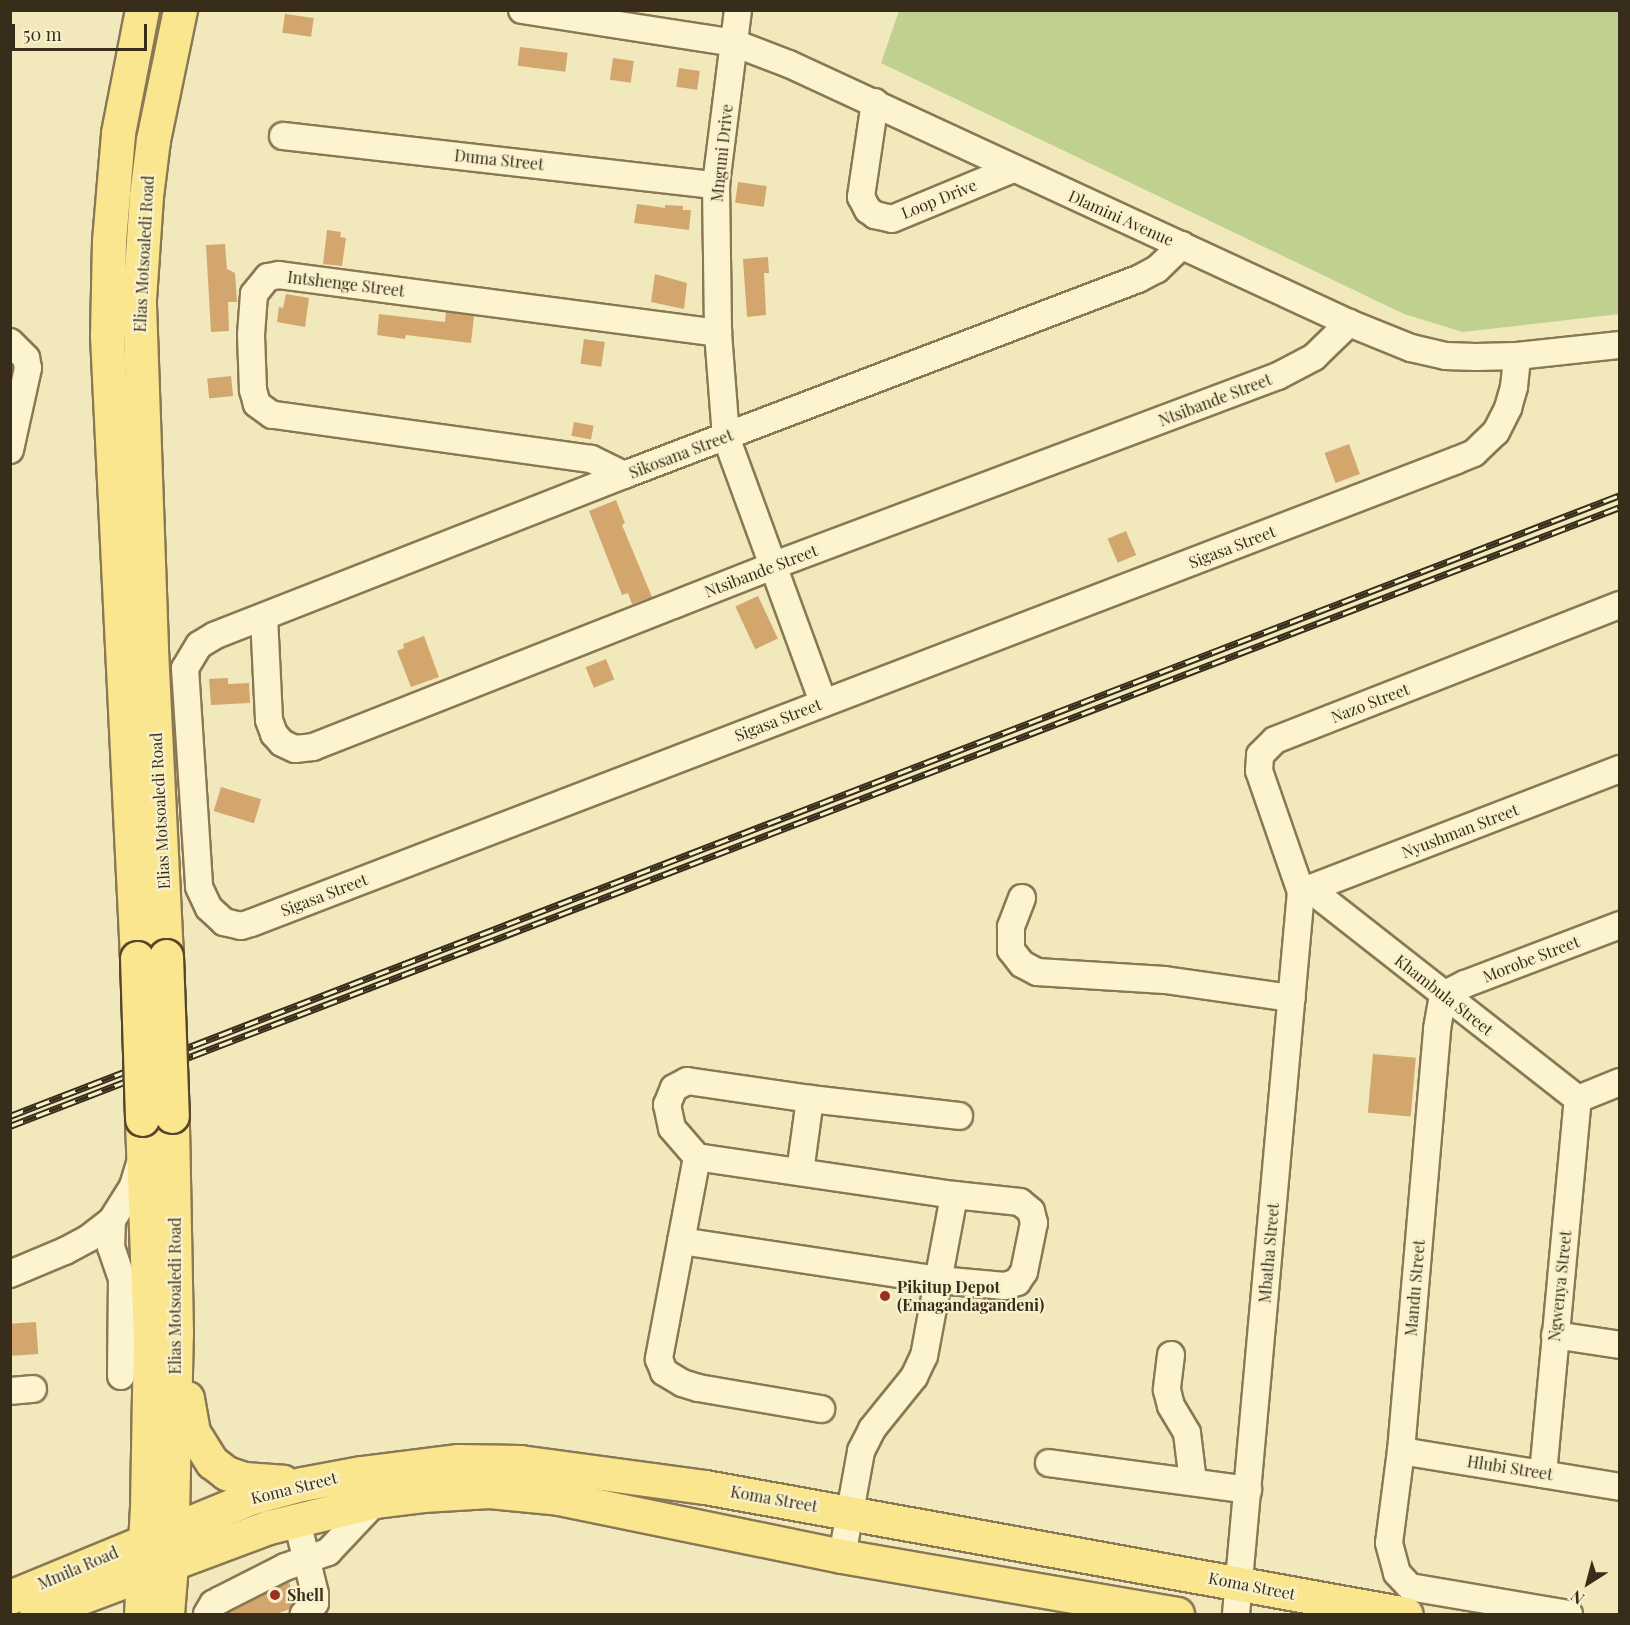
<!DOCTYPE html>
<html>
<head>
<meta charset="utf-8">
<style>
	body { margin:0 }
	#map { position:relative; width:1630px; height:1625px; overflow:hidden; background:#f1e9bc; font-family:"Playfair Display",serif }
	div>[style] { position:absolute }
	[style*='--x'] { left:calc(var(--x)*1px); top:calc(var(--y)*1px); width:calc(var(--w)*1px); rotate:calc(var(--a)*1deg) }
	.green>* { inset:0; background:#bfd08f }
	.building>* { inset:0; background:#d3a66e; transform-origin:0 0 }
	.roads { filter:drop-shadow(2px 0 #8a7854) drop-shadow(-2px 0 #8a7854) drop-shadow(0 2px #8a7854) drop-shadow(0 -2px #8a7854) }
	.minor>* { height:26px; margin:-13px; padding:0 13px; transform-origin:13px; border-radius:13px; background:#fbf4cf }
	.major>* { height:33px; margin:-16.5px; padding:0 16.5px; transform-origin:16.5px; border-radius:16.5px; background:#f9e68f }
	.rail>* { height:7px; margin-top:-3.5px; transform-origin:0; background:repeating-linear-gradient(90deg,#f8f1cc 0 14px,#382d1a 0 28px); box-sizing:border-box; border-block:2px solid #382d1a }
	.bridges { filter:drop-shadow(2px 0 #574529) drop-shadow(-2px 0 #574529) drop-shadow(0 2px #574529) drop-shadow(0 -2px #574529) }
	.major-bridge>* { height:33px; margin:-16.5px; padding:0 16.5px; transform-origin:16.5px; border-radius:16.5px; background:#f9e68f }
	.dots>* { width:16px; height:16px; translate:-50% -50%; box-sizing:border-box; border:3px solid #f8f1cc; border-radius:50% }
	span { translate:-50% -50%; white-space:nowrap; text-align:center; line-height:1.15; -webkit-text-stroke:4.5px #f8f1cc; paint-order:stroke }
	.street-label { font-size:16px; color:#382d1a }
	.poi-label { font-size:16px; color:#382d1a; font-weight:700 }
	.left { translate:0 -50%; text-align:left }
	.frame { position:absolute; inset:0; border:12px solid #382d1a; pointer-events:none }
	.north { position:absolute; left:1558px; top:1553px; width:60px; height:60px; -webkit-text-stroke:4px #f8f1cc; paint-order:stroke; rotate:216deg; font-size:16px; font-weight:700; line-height:24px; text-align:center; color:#382d1a }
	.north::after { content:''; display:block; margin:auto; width:21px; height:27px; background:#382d1a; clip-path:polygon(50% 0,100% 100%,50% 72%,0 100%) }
	.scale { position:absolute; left:12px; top:24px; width:135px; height:27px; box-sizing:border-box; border:3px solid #382d1a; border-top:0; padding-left:8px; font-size:18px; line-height:21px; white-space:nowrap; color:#382d1a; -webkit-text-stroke:4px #f8f1cc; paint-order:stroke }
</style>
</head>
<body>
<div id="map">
	<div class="green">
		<i style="clip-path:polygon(899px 11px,1619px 11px,1619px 314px,1463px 332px,1404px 314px,881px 63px)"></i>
	</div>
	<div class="building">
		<i style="left:285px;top:14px;width:29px;height:19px;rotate:8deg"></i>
		<i style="left:520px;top:47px;width:48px;height:19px;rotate:7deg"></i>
		<i style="left:613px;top:58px;width:21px;height:22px;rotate:8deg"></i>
		<i style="left:679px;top:68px;width:21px;height:19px;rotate:8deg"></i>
		<i style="left:738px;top:182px;width:29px;height:21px;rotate:8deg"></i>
		<i style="clip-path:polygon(637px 204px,665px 208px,665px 205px,683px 206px,683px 210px,691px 210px,689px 230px,634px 223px)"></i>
		<i style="clip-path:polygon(327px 230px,341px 232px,340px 237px,346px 238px,342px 266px,323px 264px)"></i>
		<i style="clip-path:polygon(225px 244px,227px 269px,235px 273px,237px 302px,228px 302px,229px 331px,211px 332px,206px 245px)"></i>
		<i style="clip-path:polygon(768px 257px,769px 273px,764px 273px,766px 315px,747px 317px,743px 259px)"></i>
		<i style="clip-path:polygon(655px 274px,687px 283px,684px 309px,651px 302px)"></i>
		<i style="clip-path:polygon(286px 294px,309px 298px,305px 327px,277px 322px,279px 307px,283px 308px)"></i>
		<i style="clip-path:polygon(446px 312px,474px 316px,471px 343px,406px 335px,405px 339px,377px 335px,379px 314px,445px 322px)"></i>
		<i style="left:584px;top:339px;width:21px;height:25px;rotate:8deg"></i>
		<i style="left:231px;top:376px;width:20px;height:24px;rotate:84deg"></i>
		<i style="left:574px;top:422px;width:20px;height:14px;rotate:11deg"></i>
		<i style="left:1349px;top:444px;width:32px;height:26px;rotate:70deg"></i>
		<i style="clip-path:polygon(616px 500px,625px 523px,622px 525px,652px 597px,632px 604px,628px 593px,622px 595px,589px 511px)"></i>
		<i style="left:1126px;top:531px;width:26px;height:20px;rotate:67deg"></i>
		<i style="left:758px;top:596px;width:47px;height:25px;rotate:65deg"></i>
		<i style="clip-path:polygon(424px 636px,439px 677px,411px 687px,397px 651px,404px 648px,403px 644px)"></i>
		<i style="left:606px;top:659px;width:22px;height:22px;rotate:68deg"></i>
		<i style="clip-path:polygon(228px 678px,228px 684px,249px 683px,250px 703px,211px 705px,209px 679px)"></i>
		<i style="left:221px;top:787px;width:42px;height:25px;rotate:17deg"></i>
		<i style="left:1373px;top:1054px;width:43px;height:59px;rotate:5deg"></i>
		<i style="left:36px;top:1322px;width:32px;height:26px;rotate:86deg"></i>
		<i style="clip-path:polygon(289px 1582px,295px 1602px,290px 1609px,276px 1614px,225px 1614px)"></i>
	</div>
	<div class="roads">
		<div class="minor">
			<i style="--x:522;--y:10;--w:215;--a:8.8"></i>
			<i style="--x:734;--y:43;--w:59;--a:20.9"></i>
			<i style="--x:789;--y:64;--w:617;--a:24.82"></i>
			<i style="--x:1349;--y:323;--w:67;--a:22"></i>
			<i style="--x:1411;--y:348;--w:35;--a:13"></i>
			<i style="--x:1445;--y:356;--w:31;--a:2"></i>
			<i style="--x:1476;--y:357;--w:41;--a:-1.4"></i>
			<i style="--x:1517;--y:356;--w:104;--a:-6.1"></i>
			<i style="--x:738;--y:10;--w:176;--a:97.2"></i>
			<i style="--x:716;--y:185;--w:148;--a:89.2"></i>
			<i style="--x:718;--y:333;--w:104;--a:85.6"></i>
			<i style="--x:726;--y:437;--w:282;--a:69.9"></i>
			<i style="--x:875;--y:102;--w:96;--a:98.4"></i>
			<i style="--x:861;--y:197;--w:15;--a:62"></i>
			<i style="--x:868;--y:210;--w:9;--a:36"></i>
			<i style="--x:875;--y:215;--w:17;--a:13"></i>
			<i style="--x:892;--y:219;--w:131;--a:-22.5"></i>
			<i style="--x:283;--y:136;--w:436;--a:6.5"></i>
			<i style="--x:1182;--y:245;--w:35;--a:136"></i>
			<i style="--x:1157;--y:269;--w:21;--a:152"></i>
			<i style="--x:1138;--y:279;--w:550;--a:159.13"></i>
			<i style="--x:624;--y:475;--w:440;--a:158.6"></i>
			<i style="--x:214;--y:636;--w:17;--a:149"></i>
			<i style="--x:199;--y:645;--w:27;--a:121"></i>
			<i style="--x:185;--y:668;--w:219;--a:86.3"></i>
			<i style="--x:199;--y:887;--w:23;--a:65"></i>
			<i style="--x:209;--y:908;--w:21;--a:43"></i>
			<i style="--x:224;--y:922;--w:17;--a:13"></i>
			<i style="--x:241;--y:926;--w:10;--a:-17"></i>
			<i style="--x:251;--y:923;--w:1292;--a:-21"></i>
			<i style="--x:1457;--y:460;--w:18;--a:-22"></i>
			<i style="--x:1474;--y:453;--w:30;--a:-44"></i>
			<i style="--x:1496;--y:432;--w:27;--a:-63"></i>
			<i style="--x:1508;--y:408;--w:22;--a:-74"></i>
			<i style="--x:1514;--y:387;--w:31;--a:-84"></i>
			<i style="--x:10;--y:342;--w:23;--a:45"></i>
			<i style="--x:26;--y:358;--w:10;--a:79"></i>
			<i style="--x:28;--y:368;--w:84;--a:102.4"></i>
			<i style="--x:624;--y:475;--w:37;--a:-154"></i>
			<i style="--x:591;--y:459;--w:322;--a:-172.1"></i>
			<i style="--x:272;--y:415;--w:19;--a:-144"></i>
			<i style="--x:257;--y:404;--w:15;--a:-106"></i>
			<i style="--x:253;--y:390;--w:55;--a:-92.1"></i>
			<i style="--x:251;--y:335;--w:41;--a:-85.8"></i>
			<i style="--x:254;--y:294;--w:22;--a:-51"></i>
			<i style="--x:268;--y:277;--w:11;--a:-10"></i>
			<i style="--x:279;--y:275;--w:443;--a:7.5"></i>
			<i style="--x:264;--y:617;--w:103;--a:87.2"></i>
			<i style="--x:269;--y:720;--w:15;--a:70"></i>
			<i style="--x:274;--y:734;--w:12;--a:48"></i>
			<i style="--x:282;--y:743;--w:14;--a:25"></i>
			<i style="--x:295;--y:749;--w:18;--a:-6"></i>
			<i style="--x:313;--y:747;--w:493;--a:-21.5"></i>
			<i style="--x:772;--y:566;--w:540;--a:-20.58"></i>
			<i style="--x:1278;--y:376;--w:41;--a:-27.8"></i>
			<i style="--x:1314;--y:357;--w:49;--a:-44.2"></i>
			<i style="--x:1310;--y:889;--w:340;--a:38.1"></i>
			<i style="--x:1301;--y:892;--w:342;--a:-21.1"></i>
			<i style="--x:1022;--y:898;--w:31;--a:111"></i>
			<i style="--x:1011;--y:927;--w:23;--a:90"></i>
			<i style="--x:1011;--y:950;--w:18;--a:52"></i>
			<i style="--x:1022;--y:964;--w:17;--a:28"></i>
			<i style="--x:1037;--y:972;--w:128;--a:3.6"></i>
			<i style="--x:1165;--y:980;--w:128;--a:8.1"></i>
			<i style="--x:1578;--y:1099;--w:45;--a:-22"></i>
			<i style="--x:697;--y:1157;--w:38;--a:-131"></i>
			<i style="--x:672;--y:1128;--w:24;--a:-102"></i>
			<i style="--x:667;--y:1105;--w:18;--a:-68"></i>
			<i style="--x:674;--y:1088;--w:15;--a:-28"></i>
			<i style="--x:687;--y:1081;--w:124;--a:8.3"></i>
			<i style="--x:800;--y:1172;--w:74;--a:-82.2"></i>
			<i style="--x:810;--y:1099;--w:150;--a:6.5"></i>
			<i style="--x:112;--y:1220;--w:27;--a:92"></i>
			<i style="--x:111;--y:1247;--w:34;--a:71"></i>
			<i style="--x:122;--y:1279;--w:97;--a:90.6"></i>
			<i style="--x:681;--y:1241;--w:261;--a:8.6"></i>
			<i style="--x:939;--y:1280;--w:66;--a:5.2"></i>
			<i style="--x:1005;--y:1286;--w:13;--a:-18"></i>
			<i style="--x:1017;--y:1282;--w:12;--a:-55"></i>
			<i style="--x:1024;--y:1272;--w:50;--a:-78.5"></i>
			<i style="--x:1034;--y:1223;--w:12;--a:-104"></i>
			<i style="--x:1031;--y:1211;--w:14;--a:-141"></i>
			<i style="--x:1020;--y:1202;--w:66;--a:-173.9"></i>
			<i style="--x:954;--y:1195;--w:260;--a:-171.6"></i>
			<i style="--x:697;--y:1157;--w:206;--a:100.7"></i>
			<i style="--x:659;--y:1359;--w:14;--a:69"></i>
			<i style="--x:664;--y:1372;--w:21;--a:31"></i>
			<i style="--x:682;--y:1383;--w:17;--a:17"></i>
			<i style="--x:698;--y:1388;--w:125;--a:9.7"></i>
			<i style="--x:10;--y:1274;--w:60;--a:-22.7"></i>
			<i style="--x:65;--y:1251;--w:27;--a:-28"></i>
			<i style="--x:89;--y:1238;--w:29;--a:-38"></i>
			<i style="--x:112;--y:1220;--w:40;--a:-58"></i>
			<i style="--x:133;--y:1186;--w:24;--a:-73"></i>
			<i style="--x:1555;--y:1335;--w:66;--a:8.7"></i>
			<i style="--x:1171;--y:1355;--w:35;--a:97"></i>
			<i style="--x:1167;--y:1390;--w:16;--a:76"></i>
			<i style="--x:1171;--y:1406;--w:31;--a:59"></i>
			<i style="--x:1187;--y:1433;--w:49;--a:83"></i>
			<i style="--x:10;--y:1391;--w:23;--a:-5"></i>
			<i style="--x:1401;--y:1451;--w:222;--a:9.3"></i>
			<i style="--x:1049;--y:1463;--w:201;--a:7.7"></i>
			<i style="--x:1543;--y:1474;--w:377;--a:-84.7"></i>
			<i style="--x:297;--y:1521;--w:75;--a:76.1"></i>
			<i style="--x:315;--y:1594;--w:9;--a:90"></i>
			<i style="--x:315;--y:1603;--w:16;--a:135"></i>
			<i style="--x:842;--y:1556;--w:107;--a:-79.7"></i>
			<i style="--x:861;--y:1451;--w:25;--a:-63"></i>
			<i style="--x:872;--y:1429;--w:67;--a:-51.1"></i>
			<i style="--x:914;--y:1377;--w:23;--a:-65"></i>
			<i style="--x:924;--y:1356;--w:164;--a:-79.4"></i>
			<i style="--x:207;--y:1614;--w:12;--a:-59"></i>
			<i style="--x:213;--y:1604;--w:8;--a:-30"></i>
			<i style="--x:220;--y:1600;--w:73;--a:-26.9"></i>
			<i style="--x:285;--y:1567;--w:46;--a:-19.2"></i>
			<i style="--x:328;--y:1552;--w:70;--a:-46.7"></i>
			<i style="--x:1236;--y:1614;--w:725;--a:-84.86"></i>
			<i style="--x:1301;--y:892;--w:128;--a:-109.1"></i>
			<i style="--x:1259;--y:771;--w:16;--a:-86"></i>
			<i style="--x:1260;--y:755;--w:21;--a:-45"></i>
			<i style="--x:1275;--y:740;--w:370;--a:-21.4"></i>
			<i style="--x:1569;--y:1614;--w:161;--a:-170.4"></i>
			<i style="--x:1410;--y:1587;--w:19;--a:-133"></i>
			<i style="--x:1397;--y:1573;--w:31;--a:-105"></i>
			<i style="--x:1389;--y:1543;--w:93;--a:-82.6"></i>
			<i style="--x:1401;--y:1451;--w:424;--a:-85.1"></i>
			<i style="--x:1437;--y:1029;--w:28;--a:-80"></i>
			<i style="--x:1442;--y:1001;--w:11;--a:-52"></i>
			<i style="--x:1449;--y:992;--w:18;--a:-27"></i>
			<i style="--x:1465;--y:984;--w:166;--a:-20.8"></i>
		</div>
		<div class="major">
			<i style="--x:166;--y:956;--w:308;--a:-92.8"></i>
			<i style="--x:151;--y:648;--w:349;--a:-92"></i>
			<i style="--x:139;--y:299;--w:103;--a:-86.1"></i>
			<i style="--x:146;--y:196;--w:56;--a:-82.9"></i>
			<i style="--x:153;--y:140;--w:133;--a:-78.3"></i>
			<i style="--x:137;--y:958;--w:623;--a:-92.76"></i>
			<i style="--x:107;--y:336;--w:95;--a:-88.8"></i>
			<i style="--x:109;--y:241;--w:108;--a:-85.2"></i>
			<i style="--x:118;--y:133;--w:125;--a:-79"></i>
			<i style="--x:187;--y:1398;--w:35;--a:80"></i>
			<i style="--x:193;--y:1432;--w:36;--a:58"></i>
			<i style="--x:212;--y:1462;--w:18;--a:38"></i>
			<i style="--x:226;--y:1473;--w:19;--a:18"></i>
			<i style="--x:244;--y:1479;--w:39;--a:4"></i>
			<i style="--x:10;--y:1597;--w:263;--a:-22.4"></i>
			<i style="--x:253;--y:1497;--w:51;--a:-14.9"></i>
			<i style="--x:302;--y:1484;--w:60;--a:-10.6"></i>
			<i style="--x:361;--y:1473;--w:98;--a:-7.1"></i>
			<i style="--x:458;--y:1461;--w:62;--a:0.9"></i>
			<i style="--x:520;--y:1462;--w:187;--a:7.7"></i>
			<i style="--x:705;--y:1487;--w:712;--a:10.27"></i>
			<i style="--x:36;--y:1614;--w:249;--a:-20.5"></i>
			<i style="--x:269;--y:1527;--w:110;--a:-13.7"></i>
			<i style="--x:376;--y:1501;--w:47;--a:-7.3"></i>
			<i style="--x:423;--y:1495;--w:66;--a:-3.5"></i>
			<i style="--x:489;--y:1491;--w:70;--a:5.7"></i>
			<i style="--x:559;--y:1498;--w:289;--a:11.6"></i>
			<i style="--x:842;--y:1556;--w:340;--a:9.8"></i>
			<i style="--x:141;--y:1614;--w:106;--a:-86.8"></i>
			<i style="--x:147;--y:1508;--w:169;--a:-89"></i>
			<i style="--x:150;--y:1339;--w:220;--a:-92.1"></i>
			<i style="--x:167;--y:1614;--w:50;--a:-85.4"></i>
			<i style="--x:171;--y:1564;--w:230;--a:-88.8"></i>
			<i style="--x:176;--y:1334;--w:218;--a:-91.1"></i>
		</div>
	</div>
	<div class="rail">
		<i style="--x:10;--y:1116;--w:1726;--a:-21.09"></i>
		<i style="--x:10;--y:1126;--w:1725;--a:-21.03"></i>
	</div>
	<div class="bridges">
		<div class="major-bridge">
			<i style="--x:166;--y:956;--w:160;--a:87.9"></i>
			<i style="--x:137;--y:958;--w:161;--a:88.2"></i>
		</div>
	</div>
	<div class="dots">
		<i style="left:885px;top:1296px;background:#9d301f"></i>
		<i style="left:275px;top:1595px;background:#9d301f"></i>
	</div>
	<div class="street-label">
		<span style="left:722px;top:153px;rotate:-84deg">Mnguni Drive</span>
		<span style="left:499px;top:160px;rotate:6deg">Duma Street</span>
		<span style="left:939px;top:199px;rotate:-22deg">Loop Drive</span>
		<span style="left:1121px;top:218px;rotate:24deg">Dlamini Avenue</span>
		<span style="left:144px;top:254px;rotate:-87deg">Elias Motsoaledi Road</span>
		<span style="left:346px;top:284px;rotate:7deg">Intshenge Street</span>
		<span style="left:1215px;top:400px;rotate:-21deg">Ntsibande Street</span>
		<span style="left:681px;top:454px;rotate:-21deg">Sikosana Street</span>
		<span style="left:1232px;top:547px;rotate:-21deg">Sigasa Street</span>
		<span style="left:761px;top:571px;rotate:-21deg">Ntsibande Street</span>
		<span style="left:1370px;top:703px;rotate:-21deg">Nazo Street</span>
		<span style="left:778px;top:720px;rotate:-21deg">Sigasa Street</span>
		<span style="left:160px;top:811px;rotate:-93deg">Elias Motsoaledi Road</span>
		<span style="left:1460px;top:831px;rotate:-21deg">Nyushman Street</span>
		<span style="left:324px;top:895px;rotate:-21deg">Sigasa Street</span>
		<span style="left:1531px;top:959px;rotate:-21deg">Morobe Street</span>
		<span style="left:1444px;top:995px;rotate:38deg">Khambula Street</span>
		<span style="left:1269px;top:1253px;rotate:-85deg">Mbatha Street</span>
		<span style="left:1560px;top:1286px;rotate:-84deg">Ngwenya Street</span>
		<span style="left:1415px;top:1288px;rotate:-85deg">Mandu Street</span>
		<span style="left:175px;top:1296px;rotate:-90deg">Elias Motsoaledi Road</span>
		<span style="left:1510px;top:1468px;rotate:9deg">Hlubi Street</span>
		<span style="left:294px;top:1488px;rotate:-14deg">Koma Street</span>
		<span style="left:774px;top:1499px;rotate:10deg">Koma Street</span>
		<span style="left:78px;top:1568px;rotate:-23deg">Mmila Road</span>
		<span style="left:1252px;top:1586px;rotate:11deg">Koma Street</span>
	</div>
	<div class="poi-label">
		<span class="left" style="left:897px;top:1296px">Pikitup Depot<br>(Emagandagandeni)</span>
		<span class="left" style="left:287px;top:1595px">Shell</span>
	</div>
	<div class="frame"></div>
	<div class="north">N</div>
	<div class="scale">50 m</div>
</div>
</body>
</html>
